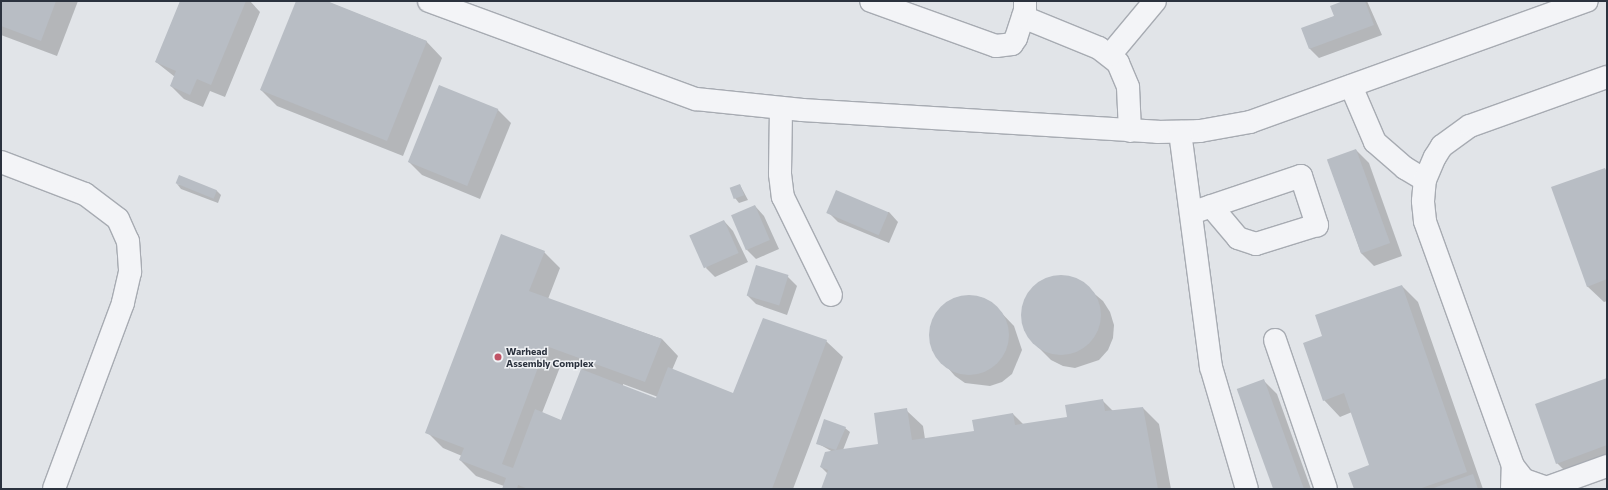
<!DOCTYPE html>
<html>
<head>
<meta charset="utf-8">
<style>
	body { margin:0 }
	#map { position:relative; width:1608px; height:490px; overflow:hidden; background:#e1e4e8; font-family:Commissioner,sans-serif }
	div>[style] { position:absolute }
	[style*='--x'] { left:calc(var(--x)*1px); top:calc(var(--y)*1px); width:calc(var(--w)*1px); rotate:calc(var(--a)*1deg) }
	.shadow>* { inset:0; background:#0003 }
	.building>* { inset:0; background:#b8bdc4; transform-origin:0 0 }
	.round { border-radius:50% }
	.roads { filter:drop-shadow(1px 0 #a7abb2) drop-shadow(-1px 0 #a7abb2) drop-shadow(0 1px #a7abb2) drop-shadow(0 -1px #a7abb2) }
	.minor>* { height:22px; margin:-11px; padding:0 11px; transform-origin:11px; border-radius:11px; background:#f3f4f7 }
	.dots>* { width:11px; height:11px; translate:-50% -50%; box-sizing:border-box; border:2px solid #f0f2f5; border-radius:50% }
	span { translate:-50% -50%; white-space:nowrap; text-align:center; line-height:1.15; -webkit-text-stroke:3px #f0f2f5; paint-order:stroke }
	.poi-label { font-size:10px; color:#2b323e; font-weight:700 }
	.left { translate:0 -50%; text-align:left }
	.frame { position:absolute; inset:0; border:2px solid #2b323e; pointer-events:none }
</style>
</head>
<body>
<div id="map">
	<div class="shadow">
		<i style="clip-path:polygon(1px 1px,78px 1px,57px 56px,1px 35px)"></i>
		<i style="clip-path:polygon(181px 1px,250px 1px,260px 12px,225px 97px,210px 91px,203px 107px,184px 99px,171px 86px,175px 77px,156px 62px)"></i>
		<i style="clip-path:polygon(297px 1px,325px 1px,426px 41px,442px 58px,403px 156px,277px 106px,261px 90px)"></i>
		<i style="clip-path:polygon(1346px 1px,1367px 1px,1382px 35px,1319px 58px,1310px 49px,1302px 29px,1335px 16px)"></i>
		<i style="clip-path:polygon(440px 87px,498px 110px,511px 123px,480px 199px,422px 175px,409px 162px)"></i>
		<i style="clip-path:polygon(1356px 150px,1369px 163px,1402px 256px,1374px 266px,1361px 253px,1328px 160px)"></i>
		<i style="clip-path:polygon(1605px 169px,1607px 172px,1607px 301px,1604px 302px,1587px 286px)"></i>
		<i style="clip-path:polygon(177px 184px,217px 191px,221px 195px,218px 203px,181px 189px)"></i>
		<i style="clip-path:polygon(740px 185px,748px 200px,739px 203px,735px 198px)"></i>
		<i style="clip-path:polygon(755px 206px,764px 216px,779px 249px,756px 259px,747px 250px)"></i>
		<i style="clip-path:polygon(828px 212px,889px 212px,898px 222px,889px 243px,838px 222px)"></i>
		<i style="clip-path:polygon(724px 221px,733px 231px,748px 262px,715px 277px,706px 268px)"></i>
		<i style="clip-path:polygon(evenodd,544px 252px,560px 268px,548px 299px,662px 339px,678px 356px,672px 370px,733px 394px,826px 341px,843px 357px,793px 489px,503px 489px,504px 486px,476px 476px,460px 460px,462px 456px,443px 448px,427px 432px,544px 252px,562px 362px,582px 369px,562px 421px,542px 413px,562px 362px,544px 252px,623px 384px,658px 397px,657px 399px,623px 386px,623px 384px)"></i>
		<i style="clip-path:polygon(787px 276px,797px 286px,787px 315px,756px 304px,747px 295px)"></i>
		<i style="clip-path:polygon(1066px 276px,1078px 280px,1103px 301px,1110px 312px,1114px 325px,1113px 338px,1108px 350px,1099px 360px,1075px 368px,1063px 366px,1051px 360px,1038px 347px,1024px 326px,1022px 314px,1030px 291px,1040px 282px,1052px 277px)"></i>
		<i style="clip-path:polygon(1402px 286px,1418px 302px,1483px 489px,1355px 489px,1371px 466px,1352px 412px,1340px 417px,1324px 400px,1324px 337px)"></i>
		<i style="clip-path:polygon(980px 297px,992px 303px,1014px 326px,1022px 350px,1012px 374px,1002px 382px,990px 386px,965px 383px,955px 376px,934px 352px,930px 339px,931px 326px,944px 305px,955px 298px)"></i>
		<i style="clip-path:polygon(1607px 379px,1607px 463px,1570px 476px,1557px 463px)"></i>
		<i style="clip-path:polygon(1263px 380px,1277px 394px,1311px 489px,1274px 489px)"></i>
		<i style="clip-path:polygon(1102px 400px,1113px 411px,1143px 408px,1159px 424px,1171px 489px,822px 489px,828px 474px,821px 467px,833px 452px,817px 443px,845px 428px,850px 432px,843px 450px,879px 445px,906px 410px,923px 426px,925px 439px,975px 432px,1013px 414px,1024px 425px,1068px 418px)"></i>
	</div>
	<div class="building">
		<i style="clip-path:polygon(1px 1px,56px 1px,41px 41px,1px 26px)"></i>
		<i style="clip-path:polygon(180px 1px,246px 1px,211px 85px,197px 79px,190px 95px,170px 86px,176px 71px,155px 62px)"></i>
		<i style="clip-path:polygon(296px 1px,327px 1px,427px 41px,387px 141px,260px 90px)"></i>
		<i style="clip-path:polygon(1343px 1px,1365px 1px,1374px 25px,1309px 49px,1301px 28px,1334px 16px,1330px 6px)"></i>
		<i style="left:439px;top:85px;width:64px;height:83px;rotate:22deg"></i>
		<i style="left:1356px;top:149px;width:100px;height:31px;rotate:70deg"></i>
		<i style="clip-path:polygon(1605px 168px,1607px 174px,1607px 279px,1587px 287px,1551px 187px)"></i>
		<i style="left:179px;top:175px;width:41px;height:9px;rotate:22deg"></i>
		<i style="left:740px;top:184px;width:12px;height:11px;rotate:70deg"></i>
		<i style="left:836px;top:190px;width:57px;height:25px;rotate:23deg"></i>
		<i style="left:755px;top:205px;width:38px;height:26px;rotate:67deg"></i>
		<i style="left:724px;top:220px;width:36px;height:38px;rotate:66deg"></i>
		<i style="clip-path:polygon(501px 234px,545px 251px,529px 291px,662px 339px,645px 382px,546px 346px,502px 464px,513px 468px,535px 409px,561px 420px,581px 369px,656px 398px,668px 367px,733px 393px,763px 318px,827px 340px,772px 489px,528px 489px,518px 485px,517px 489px,502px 489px,506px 478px,459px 460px,464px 448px,425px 433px)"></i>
		<i style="left:756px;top:265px;width:34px;height:32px;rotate:17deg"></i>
		<i class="round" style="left:1021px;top:275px;width:80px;height:80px"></i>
		<i style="clip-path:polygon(1402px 285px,1467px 472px,1419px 489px,1354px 489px,1348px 473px,1369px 465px,1344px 393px,1323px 401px,1303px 343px,1322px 336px,1315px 315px)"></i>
		<i class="round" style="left:929px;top:295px;width:80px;height:80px"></i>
		<i style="clip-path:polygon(1607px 378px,1607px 445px,1556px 464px,1535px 404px)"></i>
		<i style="left:1264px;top:379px;width:117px;height:29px;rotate:70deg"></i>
		<i style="clip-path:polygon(1103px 399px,1105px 411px,1143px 407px,1158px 489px,821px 489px,828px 470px,820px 467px,825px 452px,836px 450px,816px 444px,824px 419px,846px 427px,836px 450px,878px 444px,874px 413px,907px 408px,912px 440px,974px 431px,972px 420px,1013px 413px,1015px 425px,1067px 417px,1065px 405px)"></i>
		<i style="clip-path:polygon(1473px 474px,1478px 489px,1431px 489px)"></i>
	</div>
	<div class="roads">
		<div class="minor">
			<i style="--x:429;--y:1;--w:284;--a:20.2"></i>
			<i style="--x:696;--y:99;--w:107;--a:5.9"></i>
			<i style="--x:802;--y:110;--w:356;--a:3.5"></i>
			<i style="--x:1157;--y:132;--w:43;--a:-1.3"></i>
			<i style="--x:1200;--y:131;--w:51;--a:-10.2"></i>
			<i style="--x:1250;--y:122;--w:358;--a:-19.8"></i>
			<i style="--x:871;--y:1;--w:133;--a:19.8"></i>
			<i style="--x:996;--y:46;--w:16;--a:-7"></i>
			<i style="--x:1012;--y:44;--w:7;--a:-56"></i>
			<i style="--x:1016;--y:38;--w:29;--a:-72"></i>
			<i style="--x:1025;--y:10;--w:9;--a:-90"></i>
			<i style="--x:1023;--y:17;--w:82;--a:22.2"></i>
			<i style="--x:1099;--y:48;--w:24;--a:38"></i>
			<i style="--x:1118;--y:63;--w:26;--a:67"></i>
			<i style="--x:1128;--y:87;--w:44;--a:87.4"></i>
			<i style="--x:1110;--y:55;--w:70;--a:-50.2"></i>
			<i style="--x:1351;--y:86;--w:61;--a:66.8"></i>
			<i style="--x:1375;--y:142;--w:40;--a:41"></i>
			<i style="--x:1405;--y:168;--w:23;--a:31"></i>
			<i style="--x:781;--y:109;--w:65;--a:90.9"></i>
			<i style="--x:780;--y:174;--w:23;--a:83"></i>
			<i style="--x:783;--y:197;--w:109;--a:63.9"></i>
			<i style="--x:1180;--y:132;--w:237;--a:82.5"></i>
			<i style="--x:1211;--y:367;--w:127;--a:73.6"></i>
			<i style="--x:1;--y:162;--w:90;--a:20.9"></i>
			<i style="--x:85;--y:194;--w:41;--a:37.1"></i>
			<i style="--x:118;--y:219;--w:24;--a:66"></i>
			<i style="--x:128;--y:241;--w:31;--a:86"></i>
			<i style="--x:130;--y:272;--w:32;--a:103"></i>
			<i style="--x:123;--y:303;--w:198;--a:110.4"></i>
			<i style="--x:1191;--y:213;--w:116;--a:-18.6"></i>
			<i style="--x:1301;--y:176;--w:52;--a:71.9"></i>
			<i style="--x:1317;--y:225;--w:64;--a:162.7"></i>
			<i style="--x:1256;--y:244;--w:19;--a:-162"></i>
			<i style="--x:1238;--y:238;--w:42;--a:-130.2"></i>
			<i style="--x:1275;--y:340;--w:157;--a:71.1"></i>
			<i style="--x:1513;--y:466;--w:260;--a:-109.8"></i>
			<i style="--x:1425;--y:221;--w:20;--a:-96"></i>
			<i style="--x:1423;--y:201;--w:21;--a:-85"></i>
			<i style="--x:1425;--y:180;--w:25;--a:-67"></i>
			<i style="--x:1435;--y:157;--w:13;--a:-58"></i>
			<i style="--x:1442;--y:146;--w:34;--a:-36"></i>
			<i style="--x:1470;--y:126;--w:145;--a:-19.7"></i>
			<i style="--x:1512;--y:489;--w:23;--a:-88"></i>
			<i style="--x:1513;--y:466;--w:18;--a:52"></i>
			<i style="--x:1524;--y:480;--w:24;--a:19"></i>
			<i style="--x:1543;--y:489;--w:68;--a:-19.8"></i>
		</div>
	</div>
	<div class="dots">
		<i style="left:498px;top:357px;background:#c05366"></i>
	</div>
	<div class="poi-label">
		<span class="left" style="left:506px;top:357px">Warhead<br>Assembly Complex</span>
	</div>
	<div class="frame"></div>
</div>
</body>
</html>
